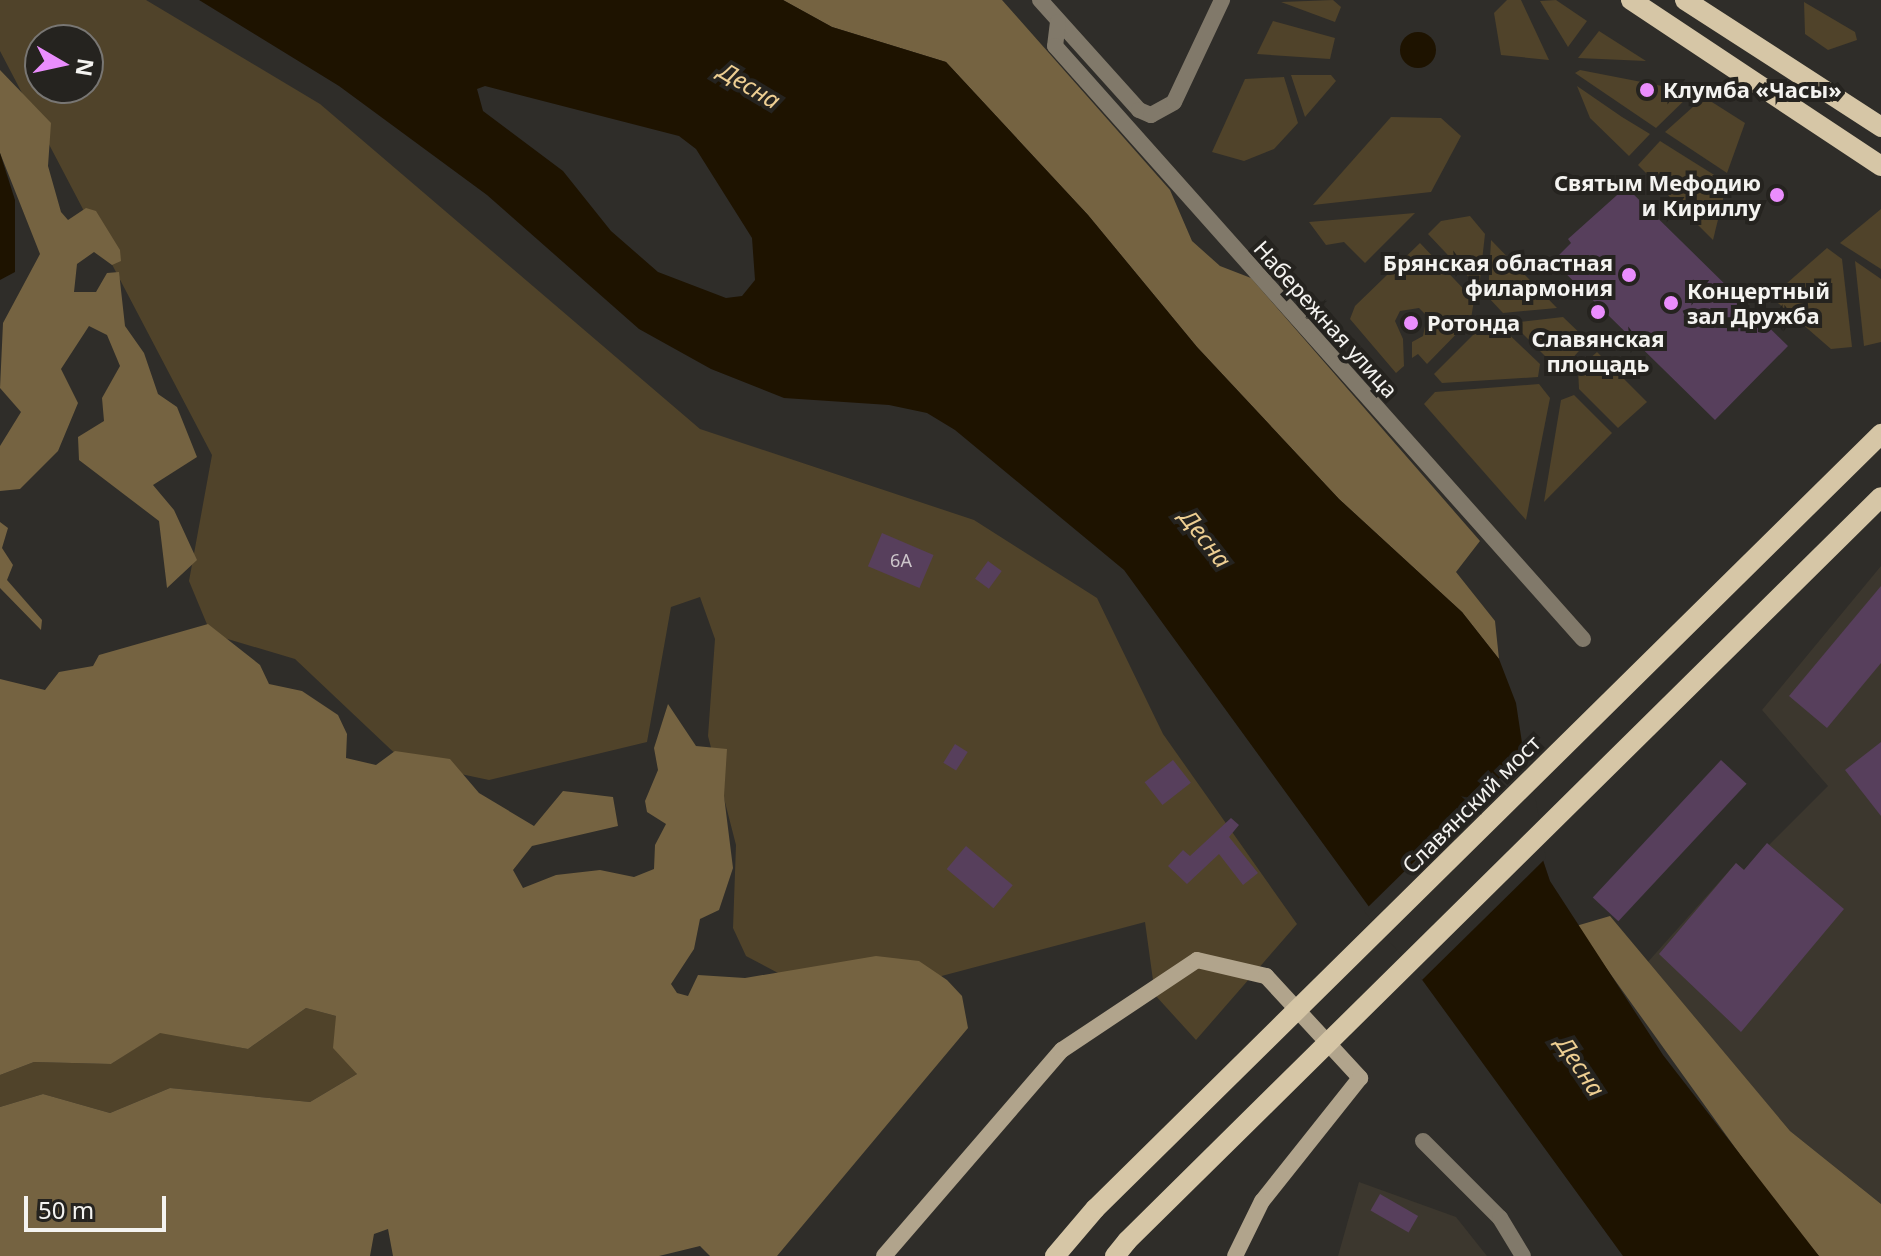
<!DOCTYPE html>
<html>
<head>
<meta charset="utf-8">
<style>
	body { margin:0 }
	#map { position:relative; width:1881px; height:1256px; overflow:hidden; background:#2f2d29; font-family:"Noto Sans",sans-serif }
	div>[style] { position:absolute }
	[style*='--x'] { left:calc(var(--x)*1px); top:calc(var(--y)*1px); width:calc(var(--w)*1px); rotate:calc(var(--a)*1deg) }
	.built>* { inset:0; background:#3c372e }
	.green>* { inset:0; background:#50432a }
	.forest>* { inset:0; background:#756341 }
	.water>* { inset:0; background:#1e1300 }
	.round { border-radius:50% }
	.pier>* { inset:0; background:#2f2d29 }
	.building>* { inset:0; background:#573f5c; transform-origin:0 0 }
	.street>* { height:16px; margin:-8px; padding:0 8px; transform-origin:8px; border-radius:8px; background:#81796a }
	.secondary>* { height:16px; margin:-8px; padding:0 8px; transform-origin:8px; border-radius:8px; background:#b1a48c }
	.primary>* { height:20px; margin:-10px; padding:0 10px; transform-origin:10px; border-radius:10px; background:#d6c6a6 }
	.primary-bridge>* { height:20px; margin:-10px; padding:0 10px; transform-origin:10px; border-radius:10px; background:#d6c6a6 }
	.dots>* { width:22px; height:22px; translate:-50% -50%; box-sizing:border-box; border:4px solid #25231f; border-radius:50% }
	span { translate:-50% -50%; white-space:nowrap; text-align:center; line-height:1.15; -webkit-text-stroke:8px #25231f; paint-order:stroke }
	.number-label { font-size:18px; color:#cdc6cb }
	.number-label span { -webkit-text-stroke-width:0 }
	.poi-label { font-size:22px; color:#f4f3f0; font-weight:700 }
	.left { translate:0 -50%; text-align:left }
	.right { translate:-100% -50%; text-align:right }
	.street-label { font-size:22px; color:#f4f3f0 }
	.water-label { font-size:24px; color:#edce92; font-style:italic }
	.north { position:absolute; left:24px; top:24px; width:80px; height:80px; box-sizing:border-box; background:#25231f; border:2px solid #787673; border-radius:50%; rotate:99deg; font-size:22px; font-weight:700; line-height:32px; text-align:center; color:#f4f3f0 }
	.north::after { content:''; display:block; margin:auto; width:28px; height:36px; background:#ea8dfd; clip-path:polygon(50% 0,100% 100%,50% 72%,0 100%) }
	.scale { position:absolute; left:24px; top:1196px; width:142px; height:36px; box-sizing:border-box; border:4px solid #f4f3f0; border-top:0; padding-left:10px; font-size:24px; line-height:28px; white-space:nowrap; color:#f4f3f0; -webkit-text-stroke:6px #25231f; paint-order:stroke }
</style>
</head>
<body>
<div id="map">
	<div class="built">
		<i style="clip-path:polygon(1881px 566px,1881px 1204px,1790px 1131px,1647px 963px,1736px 863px,1744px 870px,1828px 786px,1762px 710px)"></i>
		<i style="clip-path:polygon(1359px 1182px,1456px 1217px,1487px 1256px,1338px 1256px)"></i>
	</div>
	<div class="green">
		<i style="clip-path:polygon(evenodd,0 0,146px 0,320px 104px,700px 429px,974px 520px,1097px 598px,1163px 734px,1297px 924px,1196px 1040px,1155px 995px,1145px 922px,934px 978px,780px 974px,746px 956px,733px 928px,736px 845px,708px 736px,715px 639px,700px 597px,671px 607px,647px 742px,489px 780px,404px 762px,295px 659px,211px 634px,189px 581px,212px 455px,0 51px,0 0,40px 40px,88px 40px,88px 88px,40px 88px,40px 40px)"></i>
		<i style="clip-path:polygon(1333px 0,1341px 7px,1335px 22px,1281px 2px)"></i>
		<i style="clip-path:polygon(1507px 0,1521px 0,1549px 60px,1501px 55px,1494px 13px)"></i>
		<i style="clip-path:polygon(1556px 0,1587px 21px,1568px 47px,1540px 1px)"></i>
		<i style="clip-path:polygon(1804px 2px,1855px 32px,1857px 40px,1828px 50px,1805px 34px)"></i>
		<i style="clip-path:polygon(1273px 21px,1335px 38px,1330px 59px,1257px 54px)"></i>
		<i style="clip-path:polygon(1599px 31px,1646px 61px,1578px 58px)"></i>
		<i style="clip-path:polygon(1580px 70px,1693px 92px,1656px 128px,1575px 73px)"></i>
		<i style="clip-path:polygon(1291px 75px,1331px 75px,1336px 81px,1305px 117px)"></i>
		<i style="clip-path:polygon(1284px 77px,1298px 123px,1274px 149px,1244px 161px,1212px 152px,1245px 79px)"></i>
		<i style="clip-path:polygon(1577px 86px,1622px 117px,1650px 134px,1629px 156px,1590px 118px)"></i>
		<i style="clip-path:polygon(1704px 97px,1745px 123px,1727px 173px,1665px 132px)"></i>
		<i style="clip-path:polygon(1391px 117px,1441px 118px,1461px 136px,1431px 192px,1313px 205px)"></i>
		<i style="clip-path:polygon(1660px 141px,1727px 183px,1713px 240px,1638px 165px)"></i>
		<i style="clip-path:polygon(1881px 209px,1881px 269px,1840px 243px)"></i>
		<i style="clip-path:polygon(1415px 213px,1365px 263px,1344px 242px,1326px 245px,1309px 222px)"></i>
		<i style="clip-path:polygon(1470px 216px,1485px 234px,1479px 288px,1428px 234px,1441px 221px)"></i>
		<i style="clip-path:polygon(1491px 240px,1557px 308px,1503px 313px,1488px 297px)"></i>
		<i style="clip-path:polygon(1420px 243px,1474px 300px,1471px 319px,1427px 364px,1418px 354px,1412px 358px,1412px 342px,1423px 336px,1427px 316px,1419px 308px,1400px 311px,1395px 321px,1403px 339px,1404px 366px,1396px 373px,1350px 319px,1355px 306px)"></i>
		<i style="clip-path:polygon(1827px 248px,1842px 259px,1852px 347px,1831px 349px,1771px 297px)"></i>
		<i style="clip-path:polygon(1855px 261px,1881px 279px,1881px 342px,1864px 346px)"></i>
		<i style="clip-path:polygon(1563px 317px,1588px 341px,1569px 362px,1550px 361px,1512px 323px)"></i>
		<i style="clip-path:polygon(1499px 325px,1540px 364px,1538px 377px,1442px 383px,1434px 374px,1478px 330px)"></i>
		<i style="clip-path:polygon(1597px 352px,1647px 402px,1618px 428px,1579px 389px,1578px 369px)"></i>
		<i style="clip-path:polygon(1539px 384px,1550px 398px,1526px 520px,1424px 404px,1435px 392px)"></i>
		<i style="clip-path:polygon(1574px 395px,1612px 433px,1544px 502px,1561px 400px)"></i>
		<i style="clip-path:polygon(306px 1008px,336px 1016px,357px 1074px,310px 1102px,170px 1088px,110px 1113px,43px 1094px,0 1107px,0 1075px,34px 1062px,111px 1064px,160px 1032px,248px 1049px)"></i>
	</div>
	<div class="forest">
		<i style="clip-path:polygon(783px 0,1002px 0,1170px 190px,1192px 241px,1220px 266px,1251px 278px,1480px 541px,1456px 572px,1495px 621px,1499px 659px,1462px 612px,1339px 499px,1197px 347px,1088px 215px,946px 62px,832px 27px)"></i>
		<i style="clip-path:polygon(0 70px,51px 123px,48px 166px,61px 212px,68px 220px,86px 208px,96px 211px,120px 250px,121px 261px,112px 265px,94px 252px,77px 264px,74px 292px,96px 292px,107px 273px,119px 272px,125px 326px,144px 353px,158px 394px,177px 407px,197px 457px,153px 485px,174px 510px,197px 560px,167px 588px,159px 521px,79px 460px,78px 437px,104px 421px,102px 398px,120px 366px,107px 335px,89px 326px,61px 369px,78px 403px,58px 451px,20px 489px,0 491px,0 446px,21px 412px,0 388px,3px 323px,40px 254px,0 153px)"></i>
		<i style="clip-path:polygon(0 522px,8px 528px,2px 548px,13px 565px,7px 580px,42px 620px,41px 630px,0 588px)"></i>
		<i style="clip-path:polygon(208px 624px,260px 665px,269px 684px,302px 691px,338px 715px,347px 734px,346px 758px,376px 765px,395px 751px,450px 759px,479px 793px,534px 826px,563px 791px,613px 797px,618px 826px,532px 846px,513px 870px,523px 888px,556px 875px,600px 870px,634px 877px,654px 869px,655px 845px,666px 824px,647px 812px,645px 801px,658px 770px,654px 748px,668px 704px,696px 746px,727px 749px,724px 796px,733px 868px,719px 910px,700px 919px,694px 949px,671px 984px,677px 993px,688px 996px,698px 975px,745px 978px,876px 956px,919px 961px,947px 980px,962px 996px,968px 1028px,777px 1256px,710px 1256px,700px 1246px,659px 1256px,393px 1256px,388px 1229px,374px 1234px,370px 1256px,0 1256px,0 1107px,43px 1094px,110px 1113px,170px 1088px,310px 1102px,357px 1074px,333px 1048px,336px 1016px,306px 1008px,248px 1049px,160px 1033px,111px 1064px,34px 1062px,0 1075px,0 679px,45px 690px,59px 672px,93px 666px,99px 655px)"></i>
		<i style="clip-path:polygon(1610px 916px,1790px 1131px,1881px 1204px,1881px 1256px,1819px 1256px,1787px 1220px,1576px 926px)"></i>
	</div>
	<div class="water">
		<i style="clip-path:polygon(evenodd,199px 0,783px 0,832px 27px,946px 62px,1088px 215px,1197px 347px,1339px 499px,1462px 612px,1499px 659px,1516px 703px,1537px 842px,1550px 881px,1663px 1055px,1819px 1256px,1623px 1256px,1124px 570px,955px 430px,927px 413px,889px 405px,784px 398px,711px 369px,639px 329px,487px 195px,339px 86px,199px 0,485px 86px,679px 136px,696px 149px,752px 238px,755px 280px,742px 296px,726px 298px,658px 272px,611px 231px,563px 171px,483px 111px,477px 89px,485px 86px)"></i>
		<i class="round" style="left:1400px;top:32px;width:36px;height:36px"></i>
		<i style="clip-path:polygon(0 153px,15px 200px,15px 272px,0 280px)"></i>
	</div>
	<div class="pier">
		<i style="clip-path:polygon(1527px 751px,1546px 858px,1422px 980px,1364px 911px)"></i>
	</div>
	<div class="building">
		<i style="clip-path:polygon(1626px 187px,1788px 346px,1715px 420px,1553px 261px,1571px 243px,1568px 239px)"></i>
		<i style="left:882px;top:533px;width:56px;height:36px;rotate:23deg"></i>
		<i style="left:988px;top:561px;width:17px;height:22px;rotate:36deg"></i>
		<i style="clip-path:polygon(1881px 586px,1881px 663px,1827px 728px,1789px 696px)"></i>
		<i style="clip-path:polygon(1881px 742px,1881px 816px,1845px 770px)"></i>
		<i style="left:955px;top:744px;width:15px;height:22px;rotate:32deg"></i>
		<i style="left:1173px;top:760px;width:29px;height:36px;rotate:52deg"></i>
		<i style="left:1721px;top:760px;width:35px;height:188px;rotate:43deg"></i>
		<i style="clip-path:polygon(1231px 818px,1239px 825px,1229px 837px,1258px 873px,1243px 885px,1219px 854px,1187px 884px,1168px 866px,1183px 850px,1190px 856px)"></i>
		<i style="clip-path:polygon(1767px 843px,1844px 909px,1741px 1032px,1659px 954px,1736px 863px,1744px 870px)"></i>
		<i style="left:966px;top:846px;width:61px;height:30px;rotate:40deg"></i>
		<i style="left:1380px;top:1194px;width:44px;height:19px;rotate:30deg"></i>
	</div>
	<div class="street">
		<i style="--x:1040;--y:0;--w:148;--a:48"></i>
		<i style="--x:1139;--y:110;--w:13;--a:23"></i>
		<i style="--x:1151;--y:115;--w:26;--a:-29"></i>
		<i style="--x:1174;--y:102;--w:113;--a:-64.8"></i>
		<i style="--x:1058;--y:22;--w:24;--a:97"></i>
		<i style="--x:1055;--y:46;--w:794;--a:48.32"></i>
		<i style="--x:1423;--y:1141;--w:109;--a:45"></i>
		<i style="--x:1500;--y:1218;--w:44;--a:58.8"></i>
	</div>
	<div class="secondary">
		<i style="--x:884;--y:1256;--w:272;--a:-49.2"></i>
		<i style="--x:1062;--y:1050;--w:162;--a:-33.7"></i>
		<i style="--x:1197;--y:960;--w:71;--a:13.1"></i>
		<i style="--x:1266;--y:976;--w:139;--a:47.3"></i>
		<i style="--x:1360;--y:1078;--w:157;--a:128.5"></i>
		<i style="--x:1262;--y:1201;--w:61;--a:116.1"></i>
	</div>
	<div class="primary">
		<i style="--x:1631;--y:0;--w:300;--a:33.6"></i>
		<i style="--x:1685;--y:0;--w:234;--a:32.9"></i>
		<i style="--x:1055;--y:1256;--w:62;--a:-49.6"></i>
		<i style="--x:1115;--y:1256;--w:19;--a:-51"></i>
	</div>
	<div class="primary-bridge">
		<i style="--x:1095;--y:1209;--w:1104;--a:-44.6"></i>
		<i style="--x:1127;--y:1241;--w:1059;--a:-44.62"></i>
	</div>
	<div class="dots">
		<i style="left:1647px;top:90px;background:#ea8dfd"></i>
		<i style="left:1777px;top:195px;background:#ea8dfd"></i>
		<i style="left:1629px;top:275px;background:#ea8dfd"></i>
		<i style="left:1671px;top:303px;background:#ea8dfd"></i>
		<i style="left:1598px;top:312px;background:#ea8dfd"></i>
		<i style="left:1411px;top:323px;background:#ea8dfd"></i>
	</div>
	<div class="number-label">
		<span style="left:901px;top:560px">6А</span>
	</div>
	<div class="poi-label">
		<span class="left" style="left:1663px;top:90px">Клумба «Часы»</span>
		<span class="right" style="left:1761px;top:195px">Святым Мефодию<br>и Кириллу</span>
		<span class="right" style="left:1613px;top:275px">Брянская областная<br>филармония</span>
		<span class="left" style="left:1687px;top:303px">Концертный<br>зал Дружба</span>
		<span class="left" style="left:1427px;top:323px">Ротонда</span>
		<span style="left:1598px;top:351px">Славянская<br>площадь</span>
	</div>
	<div class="street-label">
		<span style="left:1326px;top:319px;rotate:48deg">Набережная улица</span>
		<span style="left:1471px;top:804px;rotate:-45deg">Славянский мост</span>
	</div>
	<div class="water-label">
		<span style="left:750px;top:85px;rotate:31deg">Десна</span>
		<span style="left:1206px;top:538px;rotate:52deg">Десна</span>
		<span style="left:1581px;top:1066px;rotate:56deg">Десна</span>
	</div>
	<div class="north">N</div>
	<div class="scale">50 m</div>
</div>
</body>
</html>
